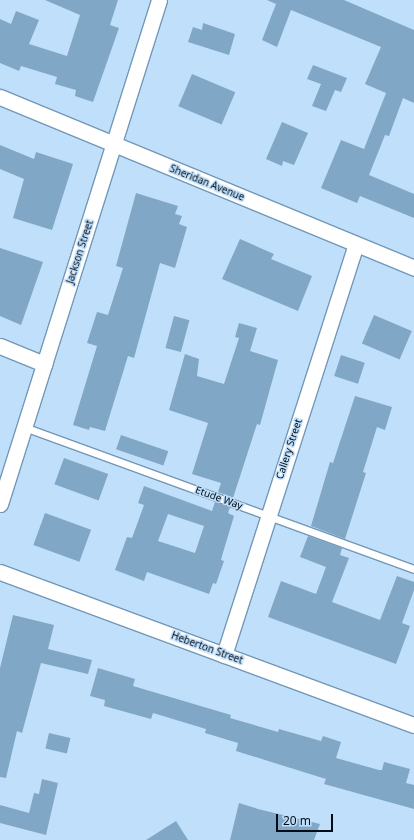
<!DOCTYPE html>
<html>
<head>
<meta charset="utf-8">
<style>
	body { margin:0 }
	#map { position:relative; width:414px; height:840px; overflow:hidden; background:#c0dffa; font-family:"Noto Sans",sans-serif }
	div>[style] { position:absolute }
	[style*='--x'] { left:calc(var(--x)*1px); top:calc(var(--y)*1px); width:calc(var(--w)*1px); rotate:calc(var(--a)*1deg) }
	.building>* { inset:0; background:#81a7c6; transform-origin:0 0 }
	.roads { filter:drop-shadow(1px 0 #7398b7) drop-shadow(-1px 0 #7398b7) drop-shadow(0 1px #7398b7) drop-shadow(0 -1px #7398b7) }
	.lane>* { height:7px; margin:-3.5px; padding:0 3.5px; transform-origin:3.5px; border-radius:3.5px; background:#fff }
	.street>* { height:15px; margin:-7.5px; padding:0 7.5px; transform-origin:7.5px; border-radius:7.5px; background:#fff }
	span { translate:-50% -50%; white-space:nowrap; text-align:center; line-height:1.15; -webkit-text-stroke:3px #c0dffa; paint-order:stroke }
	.street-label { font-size:10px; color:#020c17 }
	.scale { position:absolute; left:276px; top:814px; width:57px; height:18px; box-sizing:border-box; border:2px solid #020c17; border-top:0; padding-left:5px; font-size:12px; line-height:14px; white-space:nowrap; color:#020c17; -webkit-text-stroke:3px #c0dffa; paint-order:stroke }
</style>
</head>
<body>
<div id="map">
	<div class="building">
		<i style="clip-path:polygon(45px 0,118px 0,110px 25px,119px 28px,93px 102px,75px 96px,76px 90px,55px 84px,57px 77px,21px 66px,19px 71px,0 63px,0 19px,11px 24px,16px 11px,39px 20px,29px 44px,67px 56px,80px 15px)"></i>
		<i style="clip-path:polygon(267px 0,344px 0,414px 30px,414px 103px,403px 98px,389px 136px,385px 135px,369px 175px,414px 194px,414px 218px,360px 196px,357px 203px,321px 188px,341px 140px,364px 149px,386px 93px,365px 84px,381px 47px,291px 10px,277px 47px,262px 40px,276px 4px)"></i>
		<i style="clip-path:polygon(203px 23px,235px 34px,229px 55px,188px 42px,193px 27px,202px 30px)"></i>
		<i style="clip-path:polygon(313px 65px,347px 78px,341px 92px,335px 90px,326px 111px,312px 106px,321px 84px,307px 79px)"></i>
		<i style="left:192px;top:74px;width:47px;height:35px;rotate:23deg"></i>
		<i style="clip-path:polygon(282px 122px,308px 133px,294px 165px,283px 161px,282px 166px,266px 159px)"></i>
		<i style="clip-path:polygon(0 145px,34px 159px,36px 152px,73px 164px,52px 230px,13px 218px,24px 179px,0 169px)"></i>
		<i style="clip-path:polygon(136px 193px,178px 206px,175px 214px,182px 216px,179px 224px,187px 227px,175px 268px,160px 263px,134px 358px,128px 356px,105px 431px,90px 427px,89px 430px,73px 425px,97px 346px,87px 343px,97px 312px,108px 315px,123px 268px,116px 266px)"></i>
		<i style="clip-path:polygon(240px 239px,274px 254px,271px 259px,312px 276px,298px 311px,222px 279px)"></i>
		<i style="clip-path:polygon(0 248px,43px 262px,21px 325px,0 316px)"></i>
		<i style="left:374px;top:315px;width:41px;height:31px;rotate:23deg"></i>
		<i style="left:174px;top:316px;width:16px;height:33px;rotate:15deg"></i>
		<i style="clip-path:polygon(239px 323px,257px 328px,250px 351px,278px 360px,260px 425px,257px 424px,233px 498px,218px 492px,221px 483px,192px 474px,208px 423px,169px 410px,185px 354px,199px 359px,197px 376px,224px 384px,239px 338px,235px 337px)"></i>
		<i style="left:341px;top:355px;width:25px;height:22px;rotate:18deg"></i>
		<i style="clip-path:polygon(355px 396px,392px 407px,385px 430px,377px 427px,363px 472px,366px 473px,345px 539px,311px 526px,330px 462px,333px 463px)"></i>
		<i style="left:121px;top:435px;width:50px;height:15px;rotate:19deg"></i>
		<i style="left:64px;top:458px;width:47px;height:28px;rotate:20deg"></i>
		<i style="clip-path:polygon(evenodd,144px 486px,212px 511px,215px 502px,230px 507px,228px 513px,234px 516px,222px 556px,221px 560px,224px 561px,216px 584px,213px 583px,209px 594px,147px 572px,144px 581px,115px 570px,127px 537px,132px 538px,144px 505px,138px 503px,144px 486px,168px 514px,204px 526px,195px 553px,158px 541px,168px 514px)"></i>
		<i style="left:45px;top:513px;width:49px;height:34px;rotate:20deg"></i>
		<i style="clip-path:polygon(308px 536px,342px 548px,340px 555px,349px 558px,332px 602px,380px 620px,397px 576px,414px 582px,414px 590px,402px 623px,410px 626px,396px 664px,268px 617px,281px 581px,316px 594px,326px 567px,300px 557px)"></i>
		<i style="clip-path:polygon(13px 615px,54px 625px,48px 649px,92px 660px,88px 674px,41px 663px,22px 733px,17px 731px,6px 778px,0 777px,0 668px)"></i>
		<i style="clip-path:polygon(98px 668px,135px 679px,133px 686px,231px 715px,230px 718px,278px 732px,279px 729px,321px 741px,323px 736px,341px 742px,336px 758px,379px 770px,382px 770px,384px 762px,410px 769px,406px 783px,414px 785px,414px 809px,324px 784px,326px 779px,236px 751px,238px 743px,205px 733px,206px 729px,153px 713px,151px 719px,104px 706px,105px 700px,90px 696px)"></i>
		<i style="left:49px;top:733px;width:22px;height:16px;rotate:13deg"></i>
		<i style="clip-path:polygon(42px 779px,58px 783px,46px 835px,0 823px,0 805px,29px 813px,34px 793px,39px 794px)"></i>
		<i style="clip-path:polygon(239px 803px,258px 809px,320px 824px,314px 840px,230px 840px)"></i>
		<i style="clip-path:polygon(176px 821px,188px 840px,146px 840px)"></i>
	</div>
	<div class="roads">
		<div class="lane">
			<i style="--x:24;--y:427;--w:415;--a:20"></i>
		</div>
		<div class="street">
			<i style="--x:0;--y:97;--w:448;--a:22.4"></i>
			<i style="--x:0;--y:346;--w:48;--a:22.2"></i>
			<i style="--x:0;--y:504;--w:528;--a:-72.49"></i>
			<i style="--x:0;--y:572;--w:441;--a:20.3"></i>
			<i style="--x:224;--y:655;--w:431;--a:-72.2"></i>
		</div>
	</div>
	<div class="street-label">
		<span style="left:207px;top:183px;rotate:22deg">Sheridan Avenue</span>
		<span style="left:80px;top:252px;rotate:-72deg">Jackson Street</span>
		<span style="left:289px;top:449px;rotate:-72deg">Callery Street</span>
		<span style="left:219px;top:498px;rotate:20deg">Etude Way</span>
		<span style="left:207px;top:648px;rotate:20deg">Heberton Street</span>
	</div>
	<div class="scale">20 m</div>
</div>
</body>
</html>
